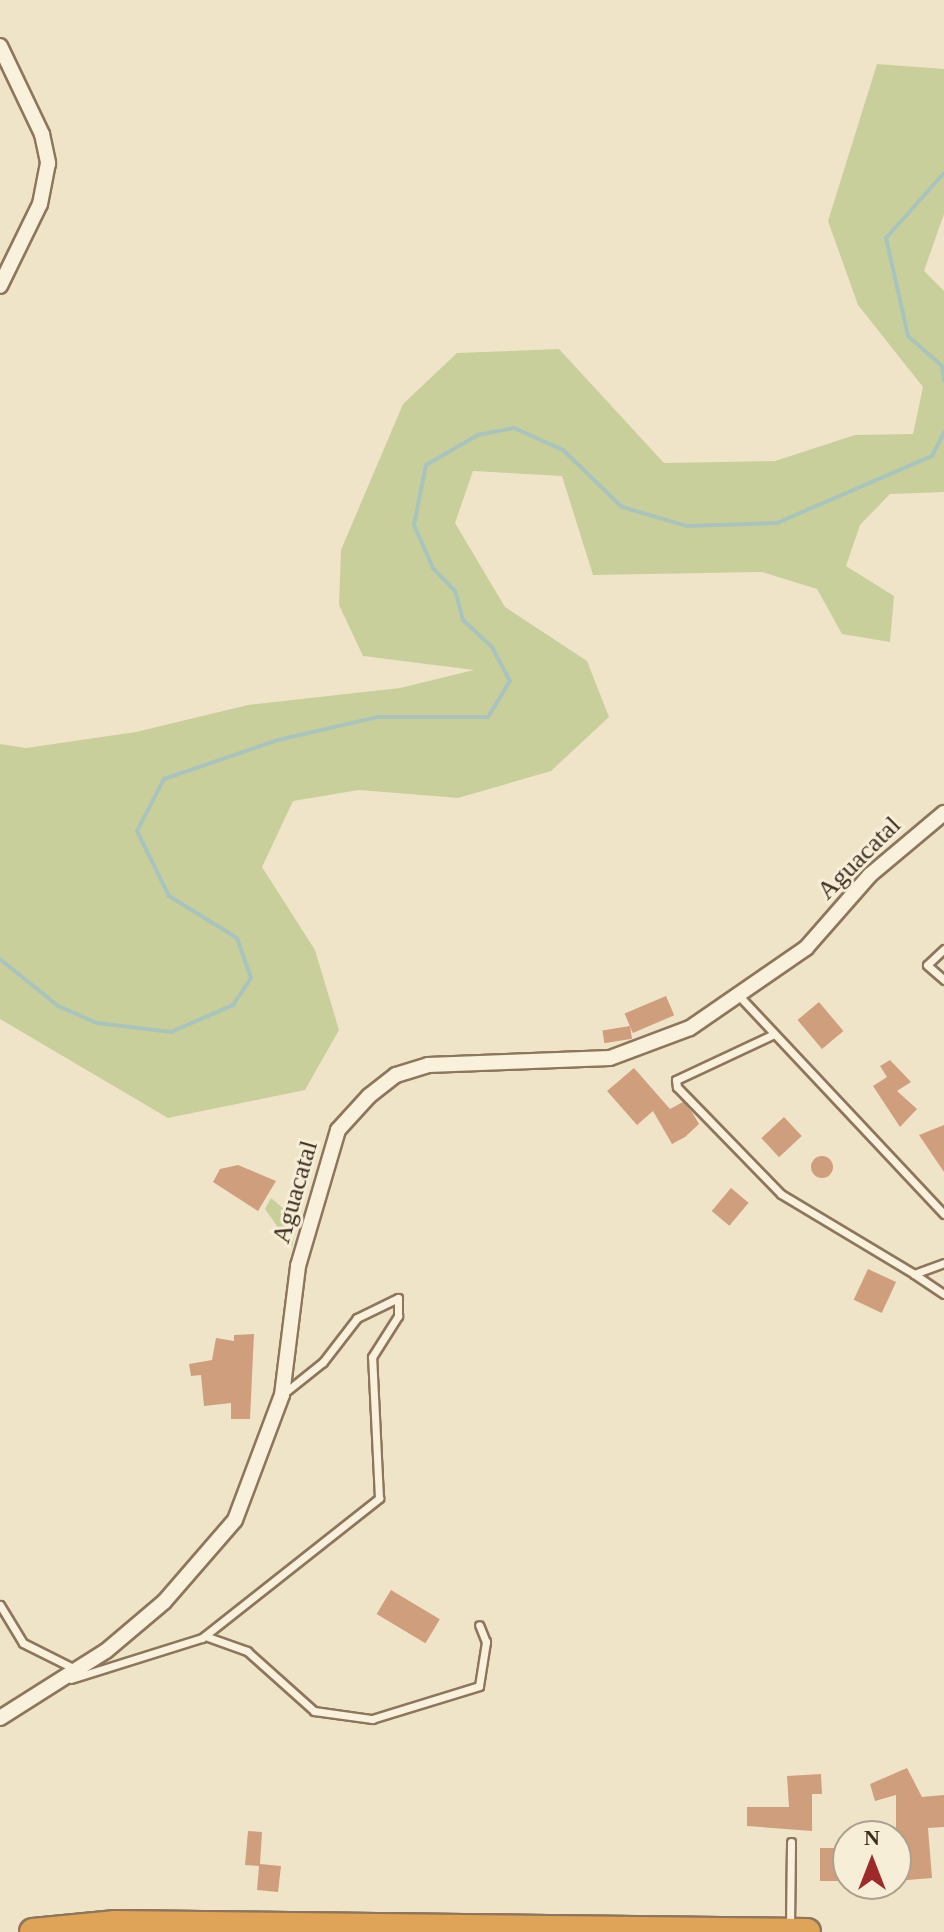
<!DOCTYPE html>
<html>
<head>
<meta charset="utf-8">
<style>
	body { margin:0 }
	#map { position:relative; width:944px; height:1932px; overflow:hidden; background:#f0e4c8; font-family:Georgia,serif }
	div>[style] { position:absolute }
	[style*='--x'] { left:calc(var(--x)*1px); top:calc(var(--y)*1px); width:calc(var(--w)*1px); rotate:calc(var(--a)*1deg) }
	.green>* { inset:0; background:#c9cf9b }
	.stream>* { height:4px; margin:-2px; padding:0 2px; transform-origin:2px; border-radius:2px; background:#a9c4bc }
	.building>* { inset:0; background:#cf9f7d; transform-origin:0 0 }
	.round { border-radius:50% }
	.roads { filter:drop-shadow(2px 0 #8d765c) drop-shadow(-2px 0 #8d765c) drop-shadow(0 2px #8d765c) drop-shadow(0 -2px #8d765c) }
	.lane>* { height:7px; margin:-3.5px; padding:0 3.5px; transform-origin:3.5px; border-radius:3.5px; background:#faf1dc }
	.street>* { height:14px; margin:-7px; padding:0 7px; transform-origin:7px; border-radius:7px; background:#faf1dc }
	.highway>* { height:26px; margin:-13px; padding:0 13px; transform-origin:13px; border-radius:13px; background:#e0a458 }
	span { translate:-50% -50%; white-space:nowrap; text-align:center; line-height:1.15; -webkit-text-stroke:6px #f7eed8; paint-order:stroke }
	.street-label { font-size:26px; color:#3d2e20 }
	.north { position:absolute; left:832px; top:1820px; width:80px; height:80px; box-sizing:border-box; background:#f7eed8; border:2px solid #ada18e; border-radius:50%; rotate:0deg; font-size:22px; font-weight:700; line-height:32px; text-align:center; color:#3d2e20 }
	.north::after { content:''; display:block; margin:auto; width:28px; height:36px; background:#9e2a2b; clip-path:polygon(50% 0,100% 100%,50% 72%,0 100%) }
</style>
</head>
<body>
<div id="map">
	<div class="green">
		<i style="clip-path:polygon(877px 64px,944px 69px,944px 214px,924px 271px,944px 291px,944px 492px,890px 494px,860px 525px,846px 566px,894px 596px,890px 642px,842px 634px,817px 589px,762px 572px,593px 575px,562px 476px,473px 471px,455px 523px,505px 607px,587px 661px,609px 717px,551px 771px,458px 798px,359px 790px,293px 801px,262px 867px,315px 950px,339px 1030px,305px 1090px,168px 1118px,0 1019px,0 744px,26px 748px,136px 732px,248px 705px,400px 688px,474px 670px,363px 656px,339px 605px,341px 550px,403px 404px,457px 353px,559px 349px,664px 463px,775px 461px,855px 435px,913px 434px,923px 387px,858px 305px,828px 221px)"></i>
		<i style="clip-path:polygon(271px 1198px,297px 1220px,292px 1247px,265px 1209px)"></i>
	</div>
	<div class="stream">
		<i style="--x:944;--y:173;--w:87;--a:131.7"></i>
		<i style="--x:886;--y:238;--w:100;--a:77.3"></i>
		<i style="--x:908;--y:336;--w:45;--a:41.4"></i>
		<i style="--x:942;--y:366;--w:15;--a:82"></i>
		<i style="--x:0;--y:959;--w:75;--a:39"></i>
		<i style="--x:58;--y:1006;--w:43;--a:23.6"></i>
		<i style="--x:97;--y:1023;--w:75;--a:6.9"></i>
		<i style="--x:171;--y:1032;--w:68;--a:-23.5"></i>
		<i style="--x:233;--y:1005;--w:32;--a:-56"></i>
		<i style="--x:251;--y:978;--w:42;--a:-109.3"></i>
		<i style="--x:237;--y:938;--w:80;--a:-148.3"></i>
		<i style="--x:169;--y:896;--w:72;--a:-116.2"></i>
		<i style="--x:137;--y:831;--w:59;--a:-62.6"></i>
		<i style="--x:164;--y:779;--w:120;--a:-18.9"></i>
		<i style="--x:278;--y:740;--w:103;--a:-13"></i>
		<i style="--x:378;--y:717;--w:110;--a:0"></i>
		<i style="--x:488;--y:717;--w:42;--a:-58.6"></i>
		<i style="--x:510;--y:681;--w:38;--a:-118"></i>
		<i style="--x:492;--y:647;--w:40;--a:-137"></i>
		<i style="--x:463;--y:620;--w:30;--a:-105"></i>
		<i style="--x:455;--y:591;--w:32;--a:-134"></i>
		<i style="--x:433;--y:568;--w:47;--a:-113.8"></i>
		<i style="--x:414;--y:525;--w:61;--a:-78.7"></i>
		<i style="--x:426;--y:465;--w:60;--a:-30"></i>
		<i style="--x:478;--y:435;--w:37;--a:-11"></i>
		<i style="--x:514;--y:428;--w:54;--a:24.2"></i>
		<i style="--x:563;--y:450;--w:82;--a:44"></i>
		<i style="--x:622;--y:507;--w:68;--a:16.3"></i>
		<i style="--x:687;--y:526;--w:90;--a:-1.9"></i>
		<i style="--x:777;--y:523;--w:169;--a:-23.4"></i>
		<i style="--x:932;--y:456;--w:27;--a:-63"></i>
	</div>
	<div class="building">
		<i style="left:666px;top:996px;width:21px;height:45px;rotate:67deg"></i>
		<i style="left:819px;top:1002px;width:38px;height:28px;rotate:50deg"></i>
		<i style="left:630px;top:1026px;width:13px;height:28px;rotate:81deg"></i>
		<i style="clip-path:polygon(890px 1060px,911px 1082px,897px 1091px,917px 1109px,900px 1127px,873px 1086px,887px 1077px,880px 1066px)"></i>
		<i style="clip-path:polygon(634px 1068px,670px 1109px,683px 1102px,692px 1112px,699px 1124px,685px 1137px,672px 1144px,653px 1111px,637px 1125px,607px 1091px)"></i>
		<i style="left:784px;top:1117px;width:26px;height:31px;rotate:47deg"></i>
		<i style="clip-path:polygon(944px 1125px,944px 1172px,919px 1135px)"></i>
		<i class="round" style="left:811px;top:1156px;width:22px;height:22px"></i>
		<i style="clip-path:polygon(238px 1165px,276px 1181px,258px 1211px,213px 1182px,220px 1169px)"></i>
		<i style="left:731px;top:1188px;width:23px;height:30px;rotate:40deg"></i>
		<i style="left:868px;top:1269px;width:31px;height:34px;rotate:25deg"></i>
		<i style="clip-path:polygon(254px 1334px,250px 1419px,231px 1419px,231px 1403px,204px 1406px,201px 1375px,191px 1376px,189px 1364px,212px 1360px,216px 1338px,234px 1341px,234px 1335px)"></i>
		<i style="left:391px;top:1590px;width:57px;height:28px;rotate:31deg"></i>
		<i style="clip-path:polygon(907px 1768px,922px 1797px,944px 1795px,944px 1827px,928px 1828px,932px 1878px,896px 1881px,896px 1795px,875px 1801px,870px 1784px)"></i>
		<i style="clip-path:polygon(821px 1774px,822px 1794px,812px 1794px,812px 1831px,747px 1826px,747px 1807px,789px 1807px,787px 1776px)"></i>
		<i style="clip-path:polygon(248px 1831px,262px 1832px,260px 1864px,281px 1866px,278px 1892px,257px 1890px,259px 1866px,245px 1865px)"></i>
		<i style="left:848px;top:1848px;width:33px;height:28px;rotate:90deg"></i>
	</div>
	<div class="roads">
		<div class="lane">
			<i style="--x:944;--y:949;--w:23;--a:137"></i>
			<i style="--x:927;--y:965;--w:23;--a:41"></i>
			<i style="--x:742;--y:999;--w:295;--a:46.8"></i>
			<i style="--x:772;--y:1035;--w:106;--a:154.9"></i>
			<i style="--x:676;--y:1080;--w:7;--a:82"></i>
			<i style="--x:677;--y:1087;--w:149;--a:45.8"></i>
			<i style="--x:781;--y:1194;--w:155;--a:31"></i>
			<i style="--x:914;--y:1274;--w:32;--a:-20"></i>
			<i style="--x:914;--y:1274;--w:36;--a:34"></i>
			<i style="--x:0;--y:1605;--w:44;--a:58.8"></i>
			<i style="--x:23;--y:1643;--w:54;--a:26.6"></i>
			<i style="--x:205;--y:1636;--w:45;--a:19.7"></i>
			<i style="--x:247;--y:1651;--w:90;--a:41.8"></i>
			<i style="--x:314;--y:1711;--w:59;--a:7.9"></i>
			<i style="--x:372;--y:1719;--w:112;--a:-17.1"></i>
			<i style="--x:479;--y:1686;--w:45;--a:-81"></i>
			<i style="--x:486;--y:1642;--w:18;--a:-112"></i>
			<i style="--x:71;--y:1679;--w:137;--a:-17.4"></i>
			<i style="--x:202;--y:1638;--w:226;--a:-38.3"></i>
			<i style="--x:379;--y:1498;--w:141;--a:-92.8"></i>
			<i style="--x:372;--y:1357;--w:49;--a:-57.6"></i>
			<i style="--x:398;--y:1316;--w:18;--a:-90"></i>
			<i style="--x:398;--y:1298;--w:46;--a:154"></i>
			<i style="--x:357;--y:1318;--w:56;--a:127.7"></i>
			<i style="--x:323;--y:1362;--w:51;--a:141.3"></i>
			<i style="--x:790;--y:1926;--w:84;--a:-89.3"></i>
		</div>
		<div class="street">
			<i style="--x:0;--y:46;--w:98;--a:64.5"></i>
			<i style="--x:42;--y:134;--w:30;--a:78"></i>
			<i style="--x:48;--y:163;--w:42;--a:101"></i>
			<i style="--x:40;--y:204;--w:91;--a:116"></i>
			<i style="--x:0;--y:1718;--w:125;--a:-32.3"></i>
			<i style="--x:106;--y:1651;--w:76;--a:-40.2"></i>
			<i style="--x:164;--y:1602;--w:108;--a:-49.1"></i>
			<i style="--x:235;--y:1520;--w:134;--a:-69.4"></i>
			<i style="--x:282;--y:1395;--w:130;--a:-82.9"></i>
			<i style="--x:298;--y:1266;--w:142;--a:-73.6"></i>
			<i style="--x:338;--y:1130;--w:46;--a:-47.6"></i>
			<i style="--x:369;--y:1096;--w:34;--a:-38"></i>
			<i style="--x:396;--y:1075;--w:34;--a:-17"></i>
			<i style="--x:428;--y:1065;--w:182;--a:-2.2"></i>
			<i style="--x:610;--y:1058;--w:85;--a:-20.6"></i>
			<i style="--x:690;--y:1028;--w:141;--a:-34.6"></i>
			<i style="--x:806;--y:948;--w:97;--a:-48.8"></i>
			<i style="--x:870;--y:875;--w:97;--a:-40"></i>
		</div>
		<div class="highway">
			<i style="--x:33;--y:1932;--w:83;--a:-5.5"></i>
			<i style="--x:116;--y:1924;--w:691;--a:0.66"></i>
		</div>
	</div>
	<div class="street-label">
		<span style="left:859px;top:858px;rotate:-45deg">Aguacatal</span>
		<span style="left:295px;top:1192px;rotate:-74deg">Aguacatal</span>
	</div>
	<div class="north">N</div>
</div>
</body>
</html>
